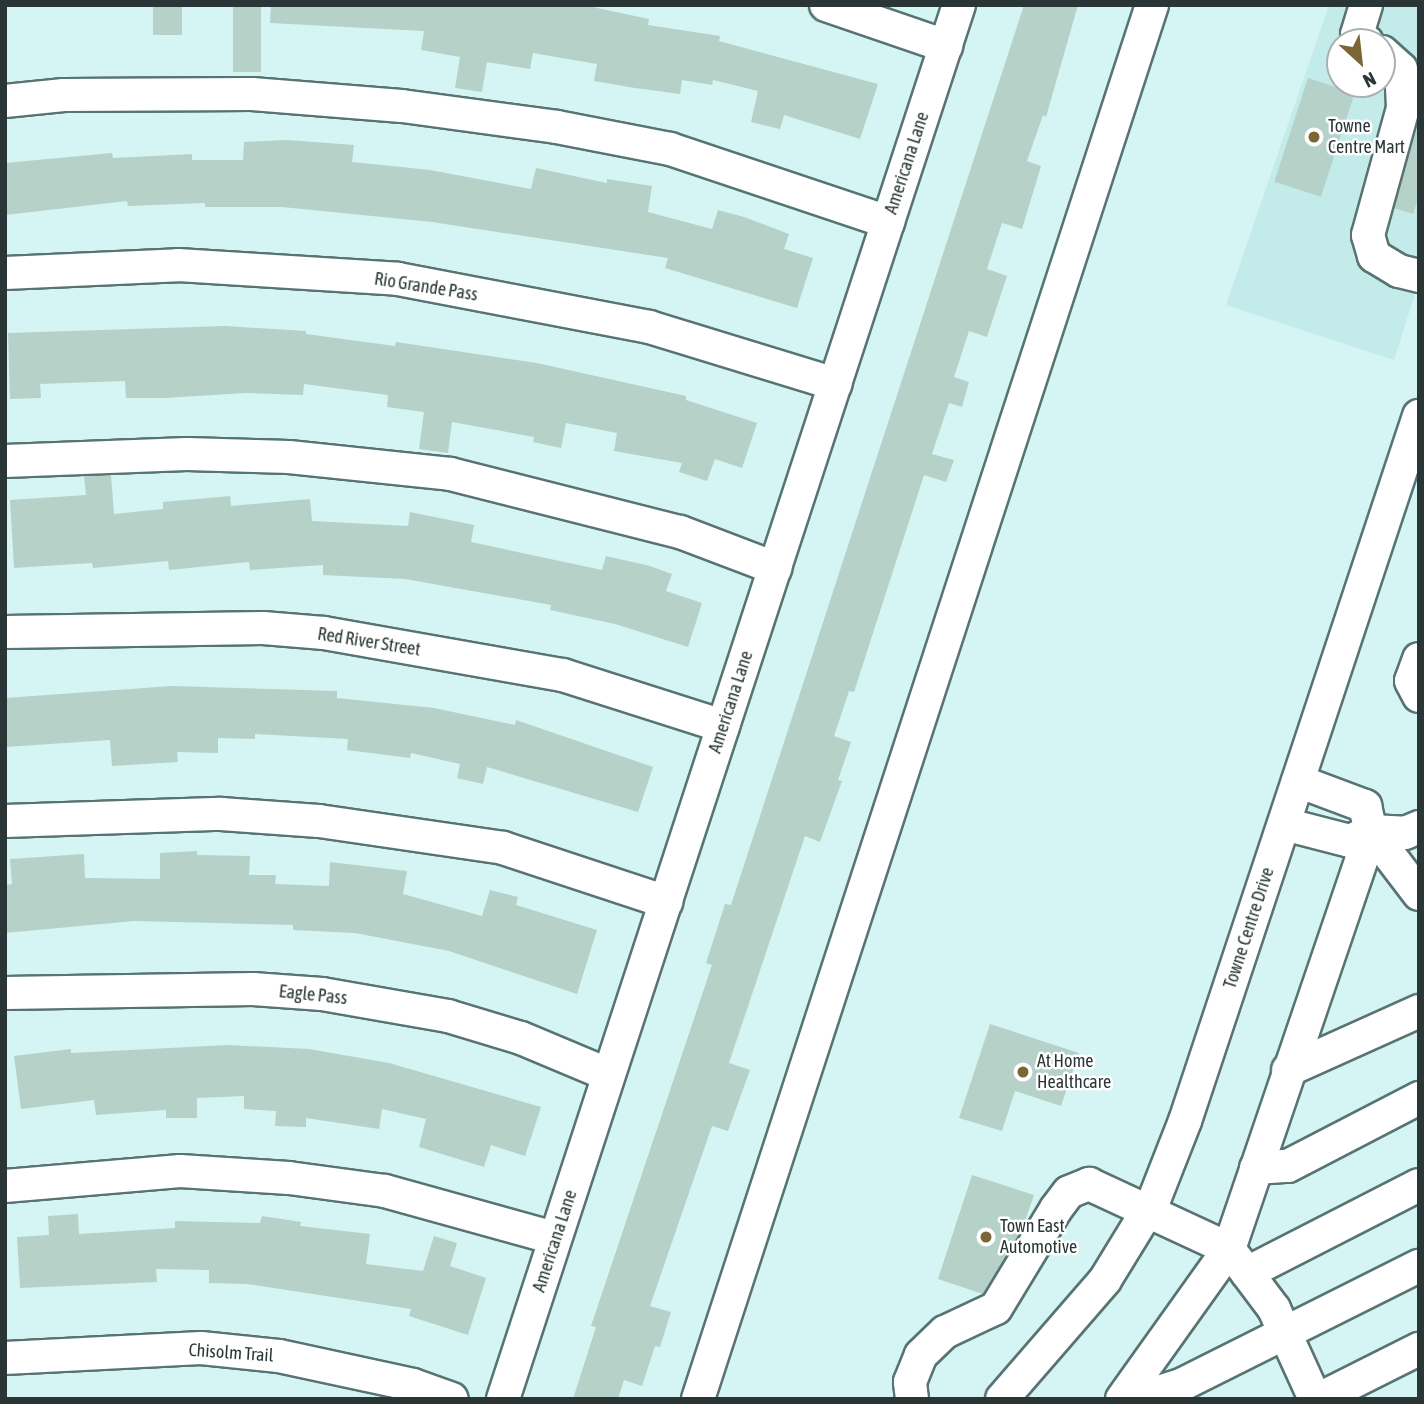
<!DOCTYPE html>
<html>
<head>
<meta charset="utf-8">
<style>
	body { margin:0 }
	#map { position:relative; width:1424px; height:1404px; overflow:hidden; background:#d5f4f4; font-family:"Asap Condensed",sans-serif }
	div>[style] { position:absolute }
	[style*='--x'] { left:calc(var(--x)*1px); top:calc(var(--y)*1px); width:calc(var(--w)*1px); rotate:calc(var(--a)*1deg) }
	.built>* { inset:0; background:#c2ebea }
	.building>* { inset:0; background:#b6d1c8; transform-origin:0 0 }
	.roads { filter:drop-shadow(2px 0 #587373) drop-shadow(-2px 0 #587373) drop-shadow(0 2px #587373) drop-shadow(0 -2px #587373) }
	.minor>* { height:32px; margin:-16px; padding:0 16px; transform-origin:16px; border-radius:16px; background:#fff }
	.dots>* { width:19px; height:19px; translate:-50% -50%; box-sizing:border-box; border:4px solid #fff; border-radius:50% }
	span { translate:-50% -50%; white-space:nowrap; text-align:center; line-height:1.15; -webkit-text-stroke:5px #fff; paint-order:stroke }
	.poi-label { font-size:18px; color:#2a3636 }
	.left { translate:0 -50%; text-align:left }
	.street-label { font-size:18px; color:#2a3636 }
	.frame { position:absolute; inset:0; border:7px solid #2a3636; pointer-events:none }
	.north { position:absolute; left:1326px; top:28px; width:70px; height:70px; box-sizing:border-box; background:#fff; border:2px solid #aaafaf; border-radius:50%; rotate:153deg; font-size:19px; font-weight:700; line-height:28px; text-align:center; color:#2a3636 }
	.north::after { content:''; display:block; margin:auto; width:24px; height:32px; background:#7c6636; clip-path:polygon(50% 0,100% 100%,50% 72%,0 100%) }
</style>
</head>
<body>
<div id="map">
	<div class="built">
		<i style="clip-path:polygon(evenodd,1329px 5px,1419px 5px,1419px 281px,1394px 360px,1226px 305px,1329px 5px,1340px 42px,1382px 42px,1382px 84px,1340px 84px,1340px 42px)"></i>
	</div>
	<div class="building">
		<i style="left:153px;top:5px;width:29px;height:30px"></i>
		<i style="left:233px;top:5px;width:28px;height:67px"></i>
		<i style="clip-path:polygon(271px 5px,583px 5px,649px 19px,648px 25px,720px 36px,719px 41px,878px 84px,860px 139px,784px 115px,780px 129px,751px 122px,758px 91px,713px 80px,712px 85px,682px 80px,680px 94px,635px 88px,594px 81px,597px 64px,533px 53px,530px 69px,487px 62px,482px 92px,455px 88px,460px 57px,421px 50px,424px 31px,270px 23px)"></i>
		<i style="clip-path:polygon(1024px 5px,1078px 5px,1046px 117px,1043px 115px,1027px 161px,1041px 166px,1022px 229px,1002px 223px,987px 269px,1007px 276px,987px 337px,969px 331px,954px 377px,969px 382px,962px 407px,949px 403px,932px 454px,954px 460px,946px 482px,924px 475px,854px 692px,849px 691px,834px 736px,851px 742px,838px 780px,842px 781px,820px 842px,805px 836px,729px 1063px,750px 1070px,728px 1131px,712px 1126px,650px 1306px,671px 1312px,660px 1347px,655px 1346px,642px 1386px,624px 1380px,618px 1399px,573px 1399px,596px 1327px,591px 1326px,712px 965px,706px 963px,725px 904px,731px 905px)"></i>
		<i style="left:1308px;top:78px;width:49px;height:109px;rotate:18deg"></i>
		<i style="clip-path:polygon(1419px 120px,1419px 196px,1413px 214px,1394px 208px)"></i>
		<i style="clip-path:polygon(287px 140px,354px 145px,352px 162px,430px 170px,531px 189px,536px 168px,607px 183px,607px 179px,652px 186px,648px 212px,712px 229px,718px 210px,744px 217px,789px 234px,784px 249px,813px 258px,797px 308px,665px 268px,668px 258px,432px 222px,282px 207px,205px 207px,205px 203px,128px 206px,127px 201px,5px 215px,5px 163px,112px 153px,113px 158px,192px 154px,192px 160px,243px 160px,244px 142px)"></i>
		<i style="clip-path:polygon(225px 326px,306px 331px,306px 334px,395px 346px,396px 342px,537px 363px,686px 396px,686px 400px,757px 423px,742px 468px,715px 459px,707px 481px,679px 472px,682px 463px,614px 451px,617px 433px,566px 423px,561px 448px,533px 442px,534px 437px,452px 422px,448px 453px,419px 449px,424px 412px,387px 407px,388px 395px,304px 384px,303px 395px,246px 393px,164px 398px,126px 398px,125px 381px,40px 384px,41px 398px,10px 399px,8px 333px)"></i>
		<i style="clip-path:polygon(111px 475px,114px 514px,163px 509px,163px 502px,230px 496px,231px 506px,310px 499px,312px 521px,408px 526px,410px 512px,474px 525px,471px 542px,602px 570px,606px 556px,650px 566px,672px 574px,666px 591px,702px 603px,688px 647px,615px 624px,550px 610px,551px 605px,405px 579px,323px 575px,323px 565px,250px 570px,249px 562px,169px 570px,168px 561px,93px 568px,92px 563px,14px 568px,10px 500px,86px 495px,84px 476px)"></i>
		<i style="clip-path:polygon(172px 686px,337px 691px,337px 698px,434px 708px,515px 725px,516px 720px,653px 767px,638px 812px,487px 767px,483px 784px,457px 778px,460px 764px,411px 753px,410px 758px,347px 750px,348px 739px,255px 734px,255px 739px,218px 738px,218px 753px,177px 752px,178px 762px,112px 766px,110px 740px,5px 747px,5px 698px)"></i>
		<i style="clip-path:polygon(197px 851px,197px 855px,250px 856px,249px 875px,276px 875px,275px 884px,329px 886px,330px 862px,407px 871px,403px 894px,482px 916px,490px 890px,518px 897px,516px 905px,597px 930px,577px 994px,449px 951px,355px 933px,293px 930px,293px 925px,134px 921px,5px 933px,5px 885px,12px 884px,10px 859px,84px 854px,85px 878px,160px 879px,160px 853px)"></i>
		<i style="clip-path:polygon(990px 1024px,1079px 1053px,1061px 1106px,1015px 1091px,1002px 1131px,959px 1118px)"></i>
		<i style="clip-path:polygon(228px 1045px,309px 1049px,389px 1063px,541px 1107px,525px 1156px,491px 1145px,484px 1167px,419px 1147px,426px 1119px,382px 1109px,379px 1129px,306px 1118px,306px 1127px,275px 1126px,276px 1111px,244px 1109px,244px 1096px,197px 1098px,197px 1118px,166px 1118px,166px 1110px,96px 1115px,94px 1100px,21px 1109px,14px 1056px,71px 1049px,71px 1053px)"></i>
		<i style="clip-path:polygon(972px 1175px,1034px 1195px,1022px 1230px,983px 1294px,938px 1279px)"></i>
		<i style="clip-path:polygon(78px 1214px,79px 1234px,175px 1228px,175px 1221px,260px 1223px,262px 1216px,301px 1222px,300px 1226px,370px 1234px,366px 1264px,423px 1271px,434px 1236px,457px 1243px,450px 1266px,486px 1278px,468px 1335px,409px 1316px,411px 1309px,247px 1284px,209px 1283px,209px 1270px,156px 1269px,157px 1282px,20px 1288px,17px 1237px,49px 1235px,48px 1216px)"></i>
	</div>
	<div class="roads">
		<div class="minor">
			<i style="--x:826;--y:5;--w:127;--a:18.9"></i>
			<i style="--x:1366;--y:5;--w:31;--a:107"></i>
			<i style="--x:1357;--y:35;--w:12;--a:35"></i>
			<i style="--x:1382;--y:52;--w:25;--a:42"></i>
			<i style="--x:1401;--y:69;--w:39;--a:87"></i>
			<i style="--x:1403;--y:108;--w:132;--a:105.4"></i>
			<i style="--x:1368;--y:235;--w:22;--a:74"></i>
			<i style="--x:1374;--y:256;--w:29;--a:31"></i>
			<i style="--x:1399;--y:271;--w:21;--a:14"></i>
			<i style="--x:5;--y:101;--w:59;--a:-5.8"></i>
			<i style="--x:64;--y:95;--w:188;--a:-0.3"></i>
			<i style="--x:252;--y:94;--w:150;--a:4.6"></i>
			<i style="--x:402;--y:106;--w:156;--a:7.7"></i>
			<i style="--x:557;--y:127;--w:115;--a:11"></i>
			<i style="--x:670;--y:149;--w:230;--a:18.5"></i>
			<i style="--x:5;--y:273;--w:173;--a:-2.6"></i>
			<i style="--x:178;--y:265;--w:220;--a:3.6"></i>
			<i style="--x:398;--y:279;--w:256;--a:10.8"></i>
			<i style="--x:649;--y:327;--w:195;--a:17"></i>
			<i style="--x:5;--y:461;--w:182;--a:-2.2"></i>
			<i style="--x:187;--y:454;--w:102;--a:1.7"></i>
			<i style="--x:289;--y:457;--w:162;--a:6"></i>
			<i style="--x:450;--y:474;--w:237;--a:14.2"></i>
			<i style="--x:680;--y:532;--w:102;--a:20.8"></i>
			<i style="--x:5;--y:632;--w:258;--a:-0.9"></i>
			<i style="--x:263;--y:628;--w:61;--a:4.7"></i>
			<i style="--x:324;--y:633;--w:243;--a:10"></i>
			<i style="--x:563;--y:675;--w:168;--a:17.7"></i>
			<i style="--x:1419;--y:659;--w:23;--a:110"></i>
			<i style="--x:1411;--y:681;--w:17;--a:62"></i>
			<i style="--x:1298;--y:781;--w:72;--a:20.5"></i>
			<i style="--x:1365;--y:806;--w:26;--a:77"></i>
			<i style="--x:1371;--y:831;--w:79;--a:52.7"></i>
			<i style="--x:5;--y:821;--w:216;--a:-1.9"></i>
			<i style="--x:221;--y:814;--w:98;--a:4.1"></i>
			<i style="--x:319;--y:821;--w:186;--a:8.3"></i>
			<i style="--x:503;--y:848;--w:172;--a:18.3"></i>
			<i style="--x:1284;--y:824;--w:68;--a:14.4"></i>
			<i style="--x:1350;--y:841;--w:23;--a:-25"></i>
			<i style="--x:1371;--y:831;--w:34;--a:3"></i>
			<i style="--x:1405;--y:833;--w:15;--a:-23"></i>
			<i style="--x:5;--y:993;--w:248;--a:-0.9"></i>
			<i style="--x:253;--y:989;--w:69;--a:4.1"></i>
			<i style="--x:322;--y:994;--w:128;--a:9.9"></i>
			<i style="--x:448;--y:1016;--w:76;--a:16.8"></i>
			<i style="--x:521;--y:1038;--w:95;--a:22.8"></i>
			<i style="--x:1288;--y:1070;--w:144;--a:-24.2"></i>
			<i style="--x:1256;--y:1168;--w:32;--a:-4"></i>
			<i style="--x:1288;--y:1166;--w:148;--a:-27.4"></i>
			<i style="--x:5;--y:1186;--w:176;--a:-4.9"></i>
			<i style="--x:180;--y:1171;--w:109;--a:3.7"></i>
			<i style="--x:289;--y:1178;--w:97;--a:7.7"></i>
			<i style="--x:385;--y:1191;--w:176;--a:15.5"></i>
			<i style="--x:1247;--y:1273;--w:193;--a:-27.1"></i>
			<i style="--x:5;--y:1358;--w:196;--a:-2.9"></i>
			<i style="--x:201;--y:1348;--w:78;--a:5.9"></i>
			<i style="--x:279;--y:1356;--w:137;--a:12.2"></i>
			<i style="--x:413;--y:1385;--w:41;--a:19.7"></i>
			<i style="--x:503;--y:1399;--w:1467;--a:-71.89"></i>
			<i style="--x:698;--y:1399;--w:1466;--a:-71.96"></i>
			<i style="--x:912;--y:1399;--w:17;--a:-97"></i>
			<i style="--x:910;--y:1382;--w:29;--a:-68"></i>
			<i style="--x:921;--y:1355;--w:33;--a:-44"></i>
			<i style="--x:945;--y:1332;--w:56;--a:-25.2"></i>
			<i style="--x:996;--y:1308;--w:116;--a:-58.8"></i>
			<i style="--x:1056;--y:1209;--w:21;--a:-53"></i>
			<i style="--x:1069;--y:1192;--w:22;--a:-22"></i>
			<i style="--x:1089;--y:1184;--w:154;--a:24.9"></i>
			<i style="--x:1229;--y:1249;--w:75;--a:53.1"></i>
			<i style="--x:1274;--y:1309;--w:99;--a:65.5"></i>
			<i style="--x:1002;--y:1399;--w:157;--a:-49.1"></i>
			<i style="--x:1105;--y:1280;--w:94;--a:-58.5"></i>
			<i style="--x:1154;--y:1200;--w:85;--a:-68.6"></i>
			<i style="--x:1185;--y:1121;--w:743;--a:-71.64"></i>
			<i style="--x:1122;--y:1399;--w:184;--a:-54.5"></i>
			<i style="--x:1229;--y:1249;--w:441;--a:-71.2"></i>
			<i style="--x:1137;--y:1399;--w:46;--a:-17.7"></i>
			<i style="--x:1181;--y:1385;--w:266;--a:-26.6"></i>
			<i style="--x:1319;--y:1399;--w:112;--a:-26.6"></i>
		</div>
	</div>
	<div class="dots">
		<i style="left:1314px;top:137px;background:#7c6636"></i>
		<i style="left:1023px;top:1072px;background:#7c6636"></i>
		<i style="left:986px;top:1237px;background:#7c6636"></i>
	</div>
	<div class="poi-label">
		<span class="left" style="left:1328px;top:137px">Towne<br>Centre Mart</span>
		<span class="left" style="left:1037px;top:1072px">At Home<br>Healthcare</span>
		<span class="left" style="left:1000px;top:1237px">Town East<br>Automotive</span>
	</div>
	<div class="street-label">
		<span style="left:907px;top:163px;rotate:-72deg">Americana Lane</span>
		<span style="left:426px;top:287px;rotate:9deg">Rio Grande Pass</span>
		<span style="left:369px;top:642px;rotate:9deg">Red River Street</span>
		<span style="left:731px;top:702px;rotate:-72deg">Americana Lane</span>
		<span style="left:1249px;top:928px;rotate:-72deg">Towne Centre Drive</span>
		<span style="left:313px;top:995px;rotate:6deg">Eagle Pass</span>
		<span style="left:555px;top:1241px;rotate:-72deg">Americana Lane</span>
		<span style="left:231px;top:1353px;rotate:4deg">Chisolm Trail</span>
	</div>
	<div class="frame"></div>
	<div class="north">N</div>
</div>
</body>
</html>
